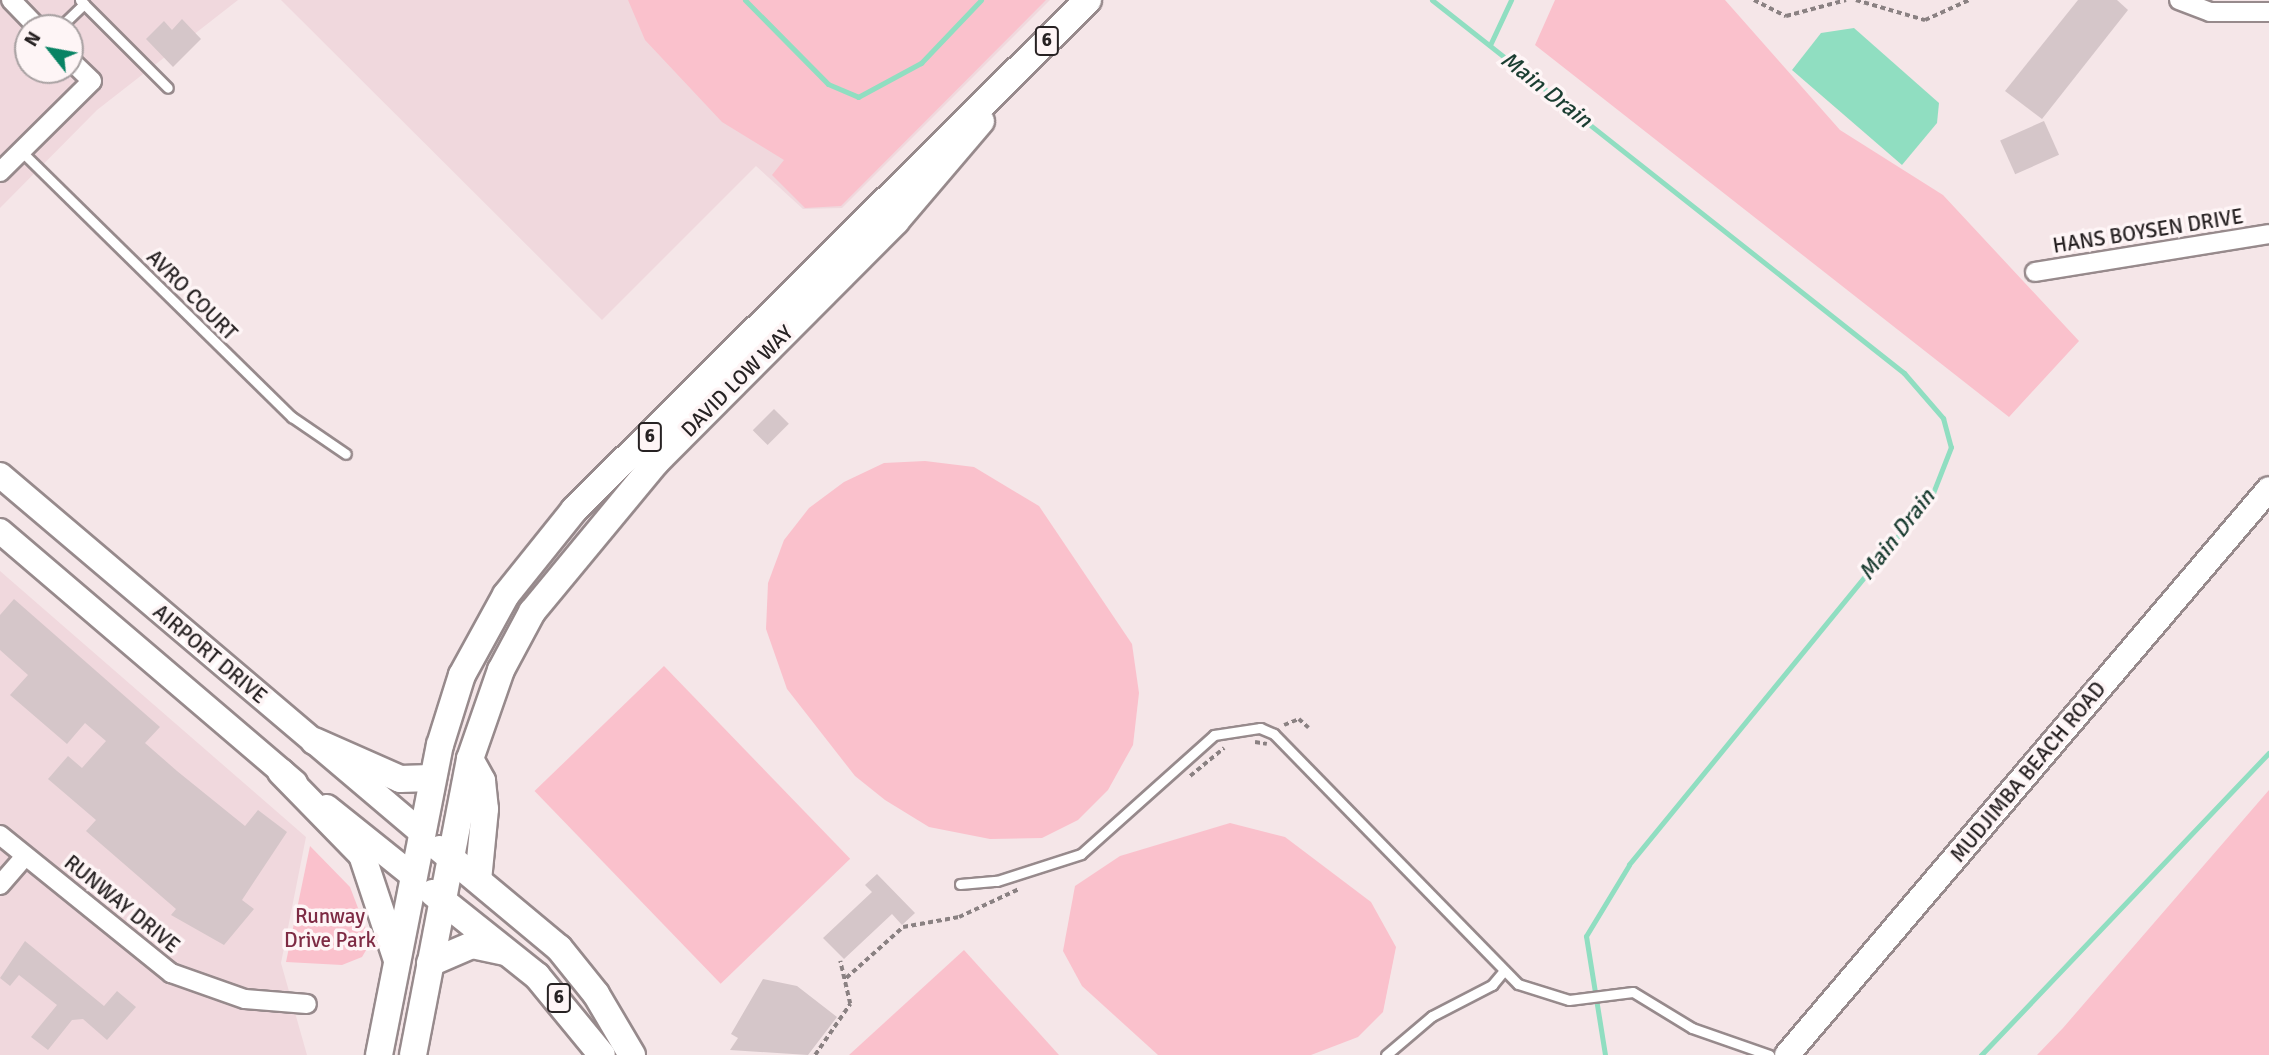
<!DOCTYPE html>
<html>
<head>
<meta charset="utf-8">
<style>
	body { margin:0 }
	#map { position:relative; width:2269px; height:1055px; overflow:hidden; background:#f5e6e8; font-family:Signika,sans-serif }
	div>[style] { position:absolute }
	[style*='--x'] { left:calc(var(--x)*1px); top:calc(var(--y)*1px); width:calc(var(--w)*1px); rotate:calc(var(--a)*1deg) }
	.built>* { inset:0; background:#f0d8dd }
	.green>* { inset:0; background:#fac1cc; transform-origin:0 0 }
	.water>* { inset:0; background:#90dec1 }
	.stream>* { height:5px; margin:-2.5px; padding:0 2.5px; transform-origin:2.5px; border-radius:2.5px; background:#90dec1 }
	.building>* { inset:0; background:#d5c6c9; transform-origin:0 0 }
	.path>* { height:3.5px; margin-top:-1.75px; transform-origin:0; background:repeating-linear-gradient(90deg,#8a8182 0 5px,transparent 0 8.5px) }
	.roads { filter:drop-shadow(2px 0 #978a8c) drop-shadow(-2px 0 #978a8c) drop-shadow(0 2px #978a8c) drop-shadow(0 -2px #978a8c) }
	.lane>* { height:9px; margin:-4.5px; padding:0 4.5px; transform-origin:4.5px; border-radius:4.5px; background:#fff }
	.street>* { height:18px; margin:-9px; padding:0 9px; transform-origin:9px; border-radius:9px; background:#fff }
	.secondary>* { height:24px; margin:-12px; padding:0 12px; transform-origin:12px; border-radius:12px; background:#fff }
	.primary>* { height:26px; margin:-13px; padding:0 13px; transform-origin:13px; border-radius:13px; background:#fff }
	span { translate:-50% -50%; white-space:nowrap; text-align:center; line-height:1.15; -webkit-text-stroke:7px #fef5f6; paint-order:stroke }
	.shield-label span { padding:2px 5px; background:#fef5f6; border:2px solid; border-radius:5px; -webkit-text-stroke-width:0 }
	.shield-label { font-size:19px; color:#272223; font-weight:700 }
	.street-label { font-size:21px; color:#272223 }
	.park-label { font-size:21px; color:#7e2b44 }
	.water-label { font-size:23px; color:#1a3d31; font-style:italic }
	.north { position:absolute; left:14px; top:14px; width:70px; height:70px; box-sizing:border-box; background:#fef5f6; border:2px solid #a8a1a2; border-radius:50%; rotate:301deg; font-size:19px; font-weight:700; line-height:28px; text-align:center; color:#272223 }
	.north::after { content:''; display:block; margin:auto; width:24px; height:32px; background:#088364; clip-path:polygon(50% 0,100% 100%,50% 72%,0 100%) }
</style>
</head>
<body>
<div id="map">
	<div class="built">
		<i style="clip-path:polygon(evenodd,0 0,238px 0,97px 110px,0 208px,0 0,28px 28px,70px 28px,70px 70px,28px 70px,28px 28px)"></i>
		<i style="clip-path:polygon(281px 0,1050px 0,842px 208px,803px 209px,756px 166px,602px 320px)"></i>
		<i style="clip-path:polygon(0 571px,306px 837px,281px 963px,307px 1055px,0 1055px)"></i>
	</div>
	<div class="green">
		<i style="clip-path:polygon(628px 0,1046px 0,841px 206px,805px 208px,772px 175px,784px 160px,722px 122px,645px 40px)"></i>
		<i style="clip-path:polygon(1555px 0,1725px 0,1840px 130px,1943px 195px,2079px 341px,2009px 417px,1535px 45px)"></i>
		<i style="clip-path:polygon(925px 461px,974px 467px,1039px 506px,1132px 644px,1139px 693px,1133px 745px,1108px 790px,1078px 820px,1042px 838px,990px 839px,929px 827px,885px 800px,855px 776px,787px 689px,766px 629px,768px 583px,784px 540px,809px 508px,844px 482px,884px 463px)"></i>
		<i style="left:664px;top:666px;width:268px;height:180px;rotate:46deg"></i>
		<i style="clip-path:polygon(2269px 790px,2269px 1055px,2037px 1055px,2063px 1028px)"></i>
		<i style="clip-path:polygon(1230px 823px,1285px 837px,1371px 902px,1396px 947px,1383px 1012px,1358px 1037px,1311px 1055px,1158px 1055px,1082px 986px,1063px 951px,1075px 886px,1120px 856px)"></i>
		<i style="clip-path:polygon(310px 846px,350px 887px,371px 942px,362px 957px,342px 965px,286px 962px)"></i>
		<i style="clip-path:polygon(964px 950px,1059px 1055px,849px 1055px)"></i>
	</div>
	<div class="water">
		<i style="clip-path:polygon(1854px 28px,1939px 103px,1937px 123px,1902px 165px,1792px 70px,1821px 33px)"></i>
	</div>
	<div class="stream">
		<i style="--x:745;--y:0;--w:118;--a:45.3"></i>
		<i style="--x:828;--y:84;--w:33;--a:23"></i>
		<i style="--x:858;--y:97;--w:72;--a:-28.4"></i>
		<i style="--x:921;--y:63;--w:87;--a:-46.4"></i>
		<i style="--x:1432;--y:0;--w:602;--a:38.32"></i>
		<i style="--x:1904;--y:373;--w:60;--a:49.1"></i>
		<i style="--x:1943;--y:418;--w:30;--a:75"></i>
		<i style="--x:1951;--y:447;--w:49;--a:111.4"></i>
		<i style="--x:1933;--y:493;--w:480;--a:129.3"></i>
		<i style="--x:1629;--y:865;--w:83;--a:121.2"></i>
		<i style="--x:1586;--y:936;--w:121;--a:80.9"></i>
		<i style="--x:1490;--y:45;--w:50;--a:-65"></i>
		<i style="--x:1981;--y:1055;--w:417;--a:-46.4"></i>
	</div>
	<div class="building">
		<i style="clip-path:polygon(2078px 0,2117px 0,2128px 10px,2042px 119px,2005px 91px)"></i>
		<i style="clip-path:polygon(182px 19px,201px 39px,173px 67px,146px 39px,164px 21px,172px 30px)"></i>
		<i style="left:2044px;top:121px;width:37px;height:48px;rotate:66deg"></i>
		<i style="left:774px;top:409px;width:21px;height:30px;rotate:45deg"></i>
		<i style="clip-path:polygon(14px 599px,160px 727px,145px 743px,177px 771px,245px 826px,258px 810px,287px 832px,242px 900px,254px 909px,224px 945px,171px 915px,176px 909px,86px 831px,96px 820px,48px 779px,68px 756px,82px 768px,106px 741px,85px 723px,67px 744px,10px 695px,28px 675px,0 650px,0 615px)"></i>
		<i style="clip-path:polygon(877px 874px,915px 913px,902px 925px,892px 914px,844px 959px,823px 938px,872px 892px,865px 885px)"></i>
		<i style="clip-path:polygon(25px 941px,104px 1006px,117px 991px,136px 1007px,107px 1040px,83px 1019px,72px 1020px,48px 1050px,31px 1037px,57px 1005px,19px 975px,10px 986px,0 978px)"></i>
		<i style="clip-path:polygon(763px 979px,797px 986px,837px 1017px,808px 1055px,730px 1050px,738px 1038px,731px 1034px)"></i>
	</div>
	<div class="path">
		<i style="--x:1754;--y:0;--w:36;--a:27"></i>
		<i style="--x:1786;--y:16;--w:62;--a:-14.9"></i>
		<i style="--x:1856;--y:0;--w:72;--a:16.2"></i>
		<i style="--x:1925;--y:20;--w:48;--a:-24.4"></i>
		<i style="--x:1284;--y:725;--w:16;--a:-22"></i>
		<i style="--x:1299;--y:719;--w:13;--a:42"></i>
		<i style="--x:1255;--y:742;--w:12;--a:9"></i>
		<i style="--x:1190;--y:776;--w:44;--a:-39.5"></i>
		<i style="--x:846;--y:978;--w:76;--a:-41.8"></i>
		<i style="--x:903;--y:927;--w:57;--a:-10.1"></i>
		<i style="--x:959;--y:917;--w:66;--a:-25"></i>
		<i style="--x:815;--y:1055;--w:62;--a:-55.5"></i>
		<i style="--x:850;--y:1004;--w:44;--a:-103.1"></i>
	</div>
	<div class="roads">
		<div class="lane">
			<i style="--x:80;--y:0;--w:124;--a:45"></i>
			<i style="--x:59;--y:28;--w:35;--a:-44"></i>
			<i style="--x:21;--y:151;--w:380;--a:44.5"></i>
			<i style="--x:292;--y:417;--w:65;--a:34.4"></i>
			<i style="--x:960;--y:884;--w:37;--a:-5"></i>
			<i style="--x:997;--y:881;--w:88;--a:-17.8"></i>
			<i style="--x:1081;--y:854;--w:178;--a:-41.8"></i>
			<i style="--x:1214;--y:735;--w:47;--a:-8.7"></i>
			<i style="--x:1260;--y:728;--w:15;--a:23"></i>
			<i style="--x:1274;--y:734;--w:349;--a:45.7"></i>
			<i style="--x:1518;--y:984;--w:53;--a:17.4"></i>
			<i style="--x:1569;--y:1000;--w:64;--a:-7.1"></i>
			<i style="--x:1633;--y:992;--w:69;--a:31.4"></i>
			<i style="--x:1692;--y:1028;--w:82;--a:19.3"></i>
			<i style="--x:1386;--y:1055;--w:60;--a:-40.3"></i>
			<i style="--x:1432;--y:1016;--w:68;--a:-27.3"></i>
			<i style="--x:1492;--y:985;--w:17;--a:-50"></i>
		</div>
		<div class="street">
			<i style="--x:11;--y:0;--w:39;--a:46"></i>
			<i style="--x:2179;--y:0;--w:33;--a:21"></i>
			<i style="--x:2210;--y:12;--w:59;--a:0"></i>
			<i style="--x:0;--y:172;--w:129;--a:-44.7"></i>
			<i style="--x:92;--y:81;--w:30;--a:-136"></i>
			<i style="--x:2035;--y:272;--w:237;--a:-9.2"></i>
			<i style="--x:0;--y:835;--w:220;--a:38.9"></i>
			<i style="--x:171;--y:973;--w:78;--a:19.4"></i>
			<i style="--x:245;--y:999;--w:62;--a:4.6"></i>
			<i style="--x:0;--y:885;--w:38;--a:-49"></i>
		</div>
		<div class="secondary">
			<i style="--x:0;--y:475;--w:552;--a:40.3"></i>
			<i style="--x:0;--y:531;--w:388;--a:40.5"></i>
			<i style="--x:327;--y:807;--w:110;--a:38.7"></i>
			<i style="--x:1787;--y:1055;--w:743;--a:-49.58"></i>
		</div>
		<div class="primary">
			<i style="--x:314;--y:741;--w:94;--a:23.8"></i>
			<i style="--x:400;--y:779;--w:31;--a:-2"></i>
			<i style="--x:470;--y:759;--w:25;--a:61"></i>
			<i style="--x:482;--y:781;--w:28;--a:84"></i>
			<i style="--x:485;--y:809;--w:71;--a:95.6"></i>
			<i style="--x:281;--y:772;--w:116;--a:45.7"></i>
			<i style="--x:362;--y:855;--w:111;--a:71.6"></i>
			<i style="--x:440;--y:849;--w:155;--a:39.8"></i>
			<i style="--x:559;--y:948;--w:59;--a:51.2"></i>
			<i style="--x:596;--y:994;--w:71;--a:59.5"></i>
			<i style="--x:433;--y:893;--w:133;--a:38.6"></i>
			<i style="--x:537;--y:976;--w:102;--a:50.6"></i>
			<i style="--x:430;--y:963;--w:46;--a:-23.2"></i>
			<i style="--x:472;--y:945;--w:33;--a:12"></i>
			<i style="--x:379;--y:1055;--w:316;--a:-78.9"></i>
			<i style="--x:440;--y:745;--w:73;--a:-72.6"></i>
			<i style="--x:462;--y:675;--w:91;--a:-61.2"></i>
			<i style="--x:506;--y:595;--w:109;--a:-51.3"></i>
			<i style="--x:574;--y:510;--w:724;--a:-44.78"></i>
			<i style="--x:413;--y:1055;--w:301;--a:-79.1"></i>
			<i style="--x:470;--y:759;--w:94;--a:-70.8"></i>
			<i style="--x:501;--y:670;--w:66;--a:-61.9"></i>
			<i style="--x:532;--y:612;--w:195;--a:-50.4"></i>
			<i style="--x:656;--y:462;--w:340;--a:-45.1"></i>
			<i style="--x:896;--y:221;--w:131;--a:-49.6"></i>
		</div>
	</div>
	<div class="shield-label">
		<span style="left:1047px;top:41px">6</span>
		<span style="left:650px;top:437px">6</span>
		<span style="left:559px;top:998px">6</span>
	</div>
	<div class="street-label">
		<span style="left:2148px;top:231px;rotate:-9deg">HANS BOYSEN DRIVE</span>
		<span style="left:192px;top:295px;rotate:45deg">AVRO COURT</span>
		<span style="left:737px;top:381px;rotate:-45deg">DAVID LOW WAY</span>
		<span style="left:210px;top:654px;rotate:40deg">AIRPORT DRIVE</span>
		<span style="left:2028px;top:772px;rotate:-50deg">MUDJIMBA BEACH ROAD</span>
		<span style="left:122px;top:904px;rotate:39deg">RUNWAY DRIVE</span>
	</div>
	<div class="park-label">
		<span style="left:330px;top:928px">Runway<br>Drive Park</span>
	</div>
	<div class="water-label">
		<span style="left:1546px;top:90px;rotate:38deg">Main Drain</span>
		<span style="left:1897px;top:535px;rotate:-52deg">Main Drain</span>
	</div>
	<div class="north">N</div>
</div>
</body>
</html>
